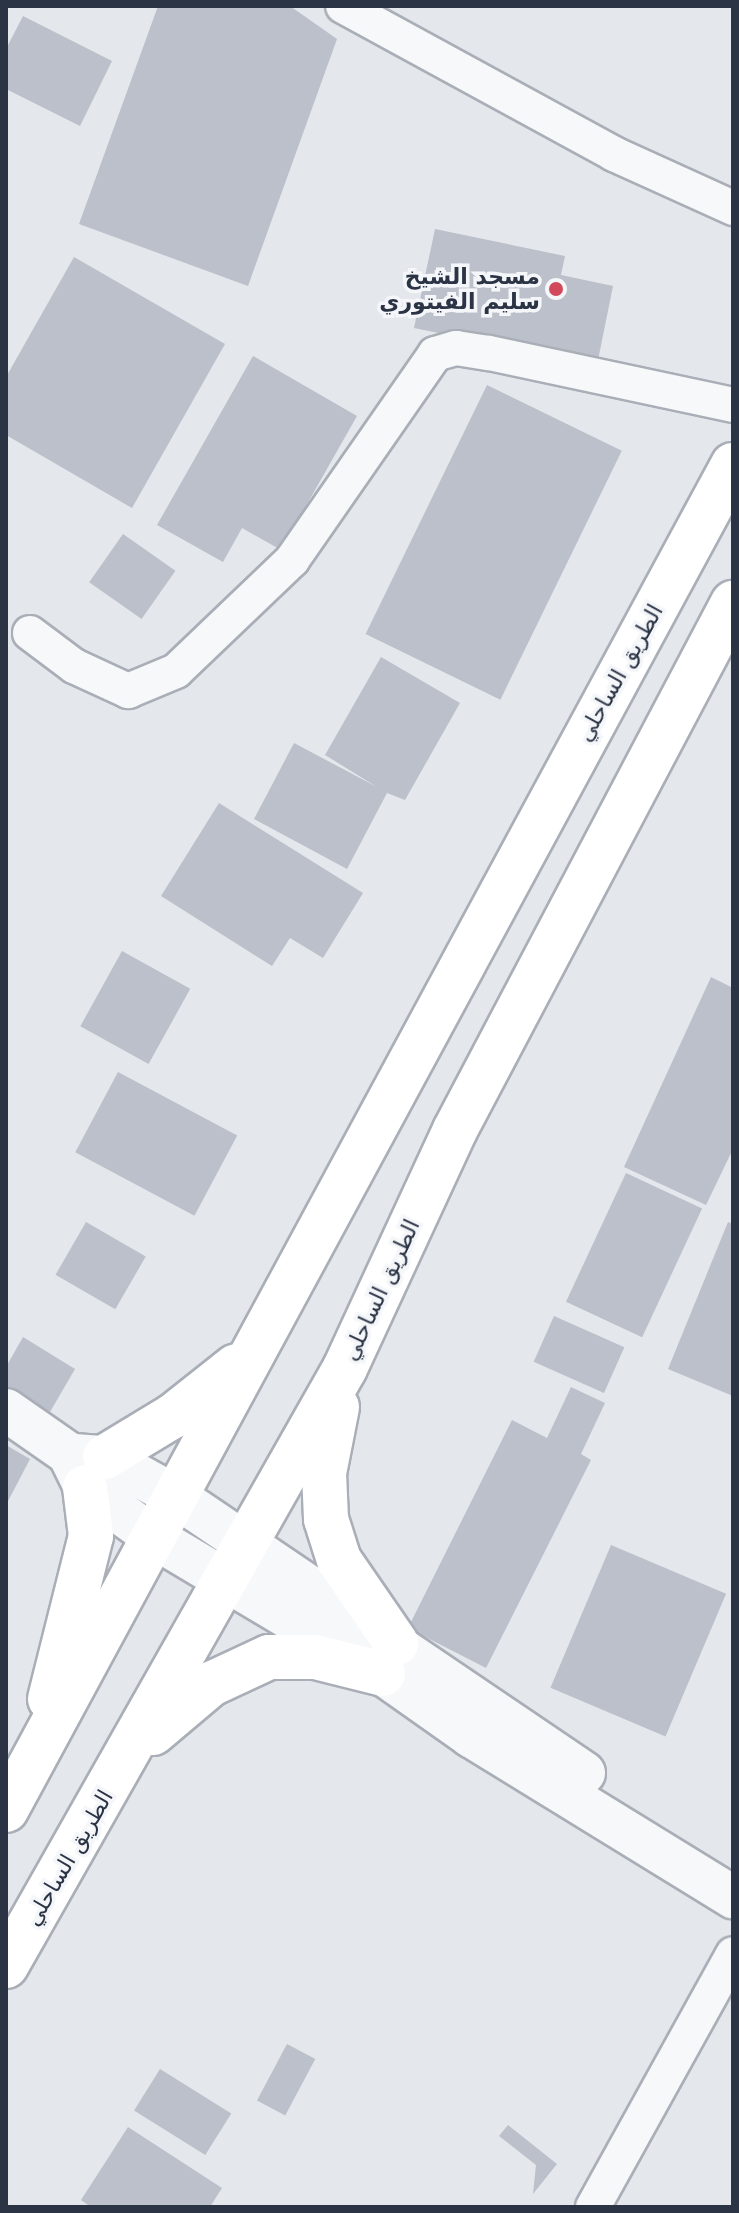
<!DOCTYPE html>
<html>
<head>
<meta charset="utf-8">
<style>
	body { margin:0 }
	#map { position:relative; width:739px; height:2213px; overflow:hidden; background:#e4e7ec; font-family:"DejaVu Sans","Noto Sans Arabic",sans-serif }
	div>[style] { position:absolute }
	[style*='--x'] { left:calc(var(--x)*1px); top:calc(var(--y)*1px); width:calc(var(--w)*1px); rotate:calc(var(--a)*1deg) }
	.building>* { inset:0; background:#bbc0ca; transform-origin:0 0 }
	.roads { filter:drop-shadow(2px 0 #a9aeb7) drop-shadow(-2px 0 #a9aeb7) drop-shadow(0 2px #a9aeb7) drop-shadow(0 -2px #a9aeb7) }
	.minor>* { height:34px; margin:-17px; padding:0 17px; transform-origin:17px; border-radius:17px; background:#f7f8fa }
	.tertiary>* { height:42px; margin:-21px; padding:0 21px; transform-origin:21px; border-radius:21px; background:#f7f8fa }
	.trunk>* { height:44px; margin:-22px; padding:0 22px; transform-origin:22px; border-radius:22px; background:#fff }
	.dots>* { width:22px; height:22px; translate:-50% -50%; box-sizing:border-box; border:4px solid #f4f6f9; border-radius:50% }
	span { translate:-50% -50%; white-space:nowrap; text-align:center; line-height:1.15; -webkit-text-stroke:7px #f4f6f9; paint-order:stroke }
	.poi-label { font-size:22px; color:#2b3445; font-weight:700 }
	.right { translate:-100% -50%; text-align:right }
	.street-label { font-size:22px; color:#2b3445 }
	.frame { position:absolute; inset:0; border:8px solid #2b3445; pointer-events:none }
</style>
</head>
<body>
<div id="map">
	<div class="building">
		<i style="clip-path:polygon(158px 6px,290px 6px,337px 39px,248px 286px,79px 224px)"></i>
		<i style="clip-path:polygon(23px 16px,112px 61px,80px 126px,6px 89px,6px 49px)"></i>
		<i style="clip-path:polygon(435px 229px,565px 256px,561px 275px,613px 286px,597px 365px,414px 328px)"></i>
		<i style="clip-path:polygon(74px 257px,225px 344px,132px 508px,6px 435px,6px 377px)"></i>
		<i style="clip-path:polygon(253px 356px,357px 416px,281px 550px,242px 528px,223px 562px,157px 525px)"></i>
		<i style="left:487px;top:385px;width:150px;height:277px;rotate:26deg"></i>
		<i style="left:123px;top:534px;width:64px;height:59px;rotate:35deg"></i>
		<i style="clip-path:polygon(381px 657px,460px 703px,405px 800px,387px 793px,347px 869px,254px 819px,294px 743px,377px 787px,325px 755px)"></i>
		<i style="clip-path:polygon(219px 803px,363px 893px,323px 958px,290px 938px,272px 966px,161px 896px)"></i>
		<i style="left:122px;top:951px;width:78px;height:86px;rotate:29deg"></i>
		<i style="clip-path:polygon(711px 977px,733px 988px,733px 1149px,706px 1205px,624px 1167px)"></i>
		<i style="left:118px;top:1072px;width:135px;height:91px;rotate:28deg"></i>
		<i style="left:626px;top:1173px;width:84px;height:142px;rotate:25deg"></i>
		<i style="left:86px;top:1222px;width:69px;height:61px;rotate:30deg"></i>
		<i style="clip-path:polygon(728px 1222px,733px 1224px,733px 1396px,668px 1369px)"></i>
		<i style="left:554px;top:1316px;width:77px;height:50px;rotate:24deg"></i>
		<i style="clip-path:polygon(23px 1337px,75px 1369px,43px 1424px,6px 1398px,6px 1367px)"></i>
		<i style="clip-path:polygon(571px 1387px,605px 1403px,581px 1454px,591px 1460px,486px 1668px,408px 1628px,512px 1420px,547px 1438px)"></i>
		<i style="clip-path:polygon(6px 1445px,30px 1459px,6px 1505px)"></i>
		<i style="left:611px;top:1545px;width:125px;height:155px;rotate:23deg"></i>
		<i style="left:287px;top:2044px;width:32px;height:64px;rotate:28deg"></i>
		<i style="left:160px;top:2069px;width:84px;height:49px;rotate:32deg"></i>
		<i style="clip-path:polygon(508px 2125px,557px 2164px,533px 2194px,536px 2165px,499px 2136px)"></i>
		<i style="clip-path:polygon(128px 2127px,222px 2188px,210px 2207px,91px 2207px,81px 2200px)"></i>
	</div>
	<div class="roads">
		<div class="minor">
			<i style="--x:343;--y:6;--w:309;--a:28.6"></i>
			<i style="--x:614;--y:154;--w:131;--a:24.4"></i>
			<i style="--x:30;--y:633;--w:55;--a:36.9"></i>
			<i style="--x:74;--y:666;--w:60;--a:24.8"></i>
			<i style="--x:128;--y:691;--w:52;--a:-22.6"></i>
			<i style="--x:176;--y:671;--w:161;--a:-43.7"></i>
			<i style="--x:292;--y:560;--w:251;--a:-55.2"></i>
			<i style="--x:435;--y:354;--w:22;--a:-16"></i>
			<i style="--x:456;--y:348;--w:33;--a:9"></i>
			<i style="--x:489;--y:353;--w:249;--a:12"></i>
			<i style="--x:593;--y:2207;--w:289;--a:-61"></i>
		</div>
		<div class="tertiary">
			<i style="--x:6;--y:1410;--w:77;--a:34.9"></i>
			<i style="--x:69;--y:1454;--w:37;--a:64"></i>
			<i style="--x:85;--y:1487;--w:87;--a:36.1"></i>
			<i style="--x:155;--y:1538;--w:265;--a:30.8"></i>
			<i style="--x:383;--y:1674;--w:108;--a:35.2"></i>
			<i style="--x:471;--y:1736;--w:308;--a:31.6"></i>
			<i style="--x:74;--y:1455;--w:31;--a:4"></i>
			<i style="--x:105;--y:1457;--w:80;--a:29.1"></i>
			<i style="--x:175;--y:1496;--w:494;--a:34.1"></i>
		</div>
		<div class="trunk">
			<i style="--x:337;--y:1407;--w:67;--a:101.1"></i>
			<i style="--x:324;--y:1473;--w:46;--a:87.5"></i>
			<i style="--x:326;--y:1519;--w:43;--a:72.4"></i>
			<i style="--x:339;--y:1560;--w:101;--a:55.5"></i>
			<i style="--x:105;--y:1457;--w:79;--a:-31.1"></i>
			<i style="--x:173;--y:1416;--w:80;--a:-38.4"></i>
			<i style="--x:50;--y:1699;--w:168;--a:-75.9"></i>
			<i style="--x:91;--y:1536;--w:49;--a:-97"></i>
			<i style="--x:153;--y:1733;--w:76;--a:-40.2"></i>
			<i style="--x:211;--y:1684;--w:64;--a:-25"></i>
			<i style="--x:269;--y:1657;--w:46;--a:0"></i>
			<i style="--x:315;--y:1657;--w:70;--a:14"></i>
			<i style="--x:6;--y:1810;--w:1529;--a:-61.61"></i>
			<i style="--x:6;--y:1966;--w:687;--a:-60.45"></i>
			<i style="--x:345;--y:1368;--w:262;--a:-65.2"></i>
			<i style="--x:455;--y:1130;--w:596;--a:-62.19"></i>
		</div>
	</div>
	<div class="dots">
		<i style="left:556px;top:289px;background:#d1495b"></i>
	</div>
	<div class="poi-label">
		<span class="right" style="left:540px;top:289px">مسجد الشيخ<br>سليم الفيتوري</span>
	</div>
	<div class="street-label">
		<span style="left:620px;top:673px;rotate:-61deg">الطريق الساحلي</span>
		<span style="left:381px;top:1290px;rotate:-65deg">الطريق الساحلي</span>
		<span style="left:69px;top:1858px;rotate:-60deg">الطريق الساحلي</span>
	</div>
	<div class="frame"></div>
</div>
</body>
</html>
